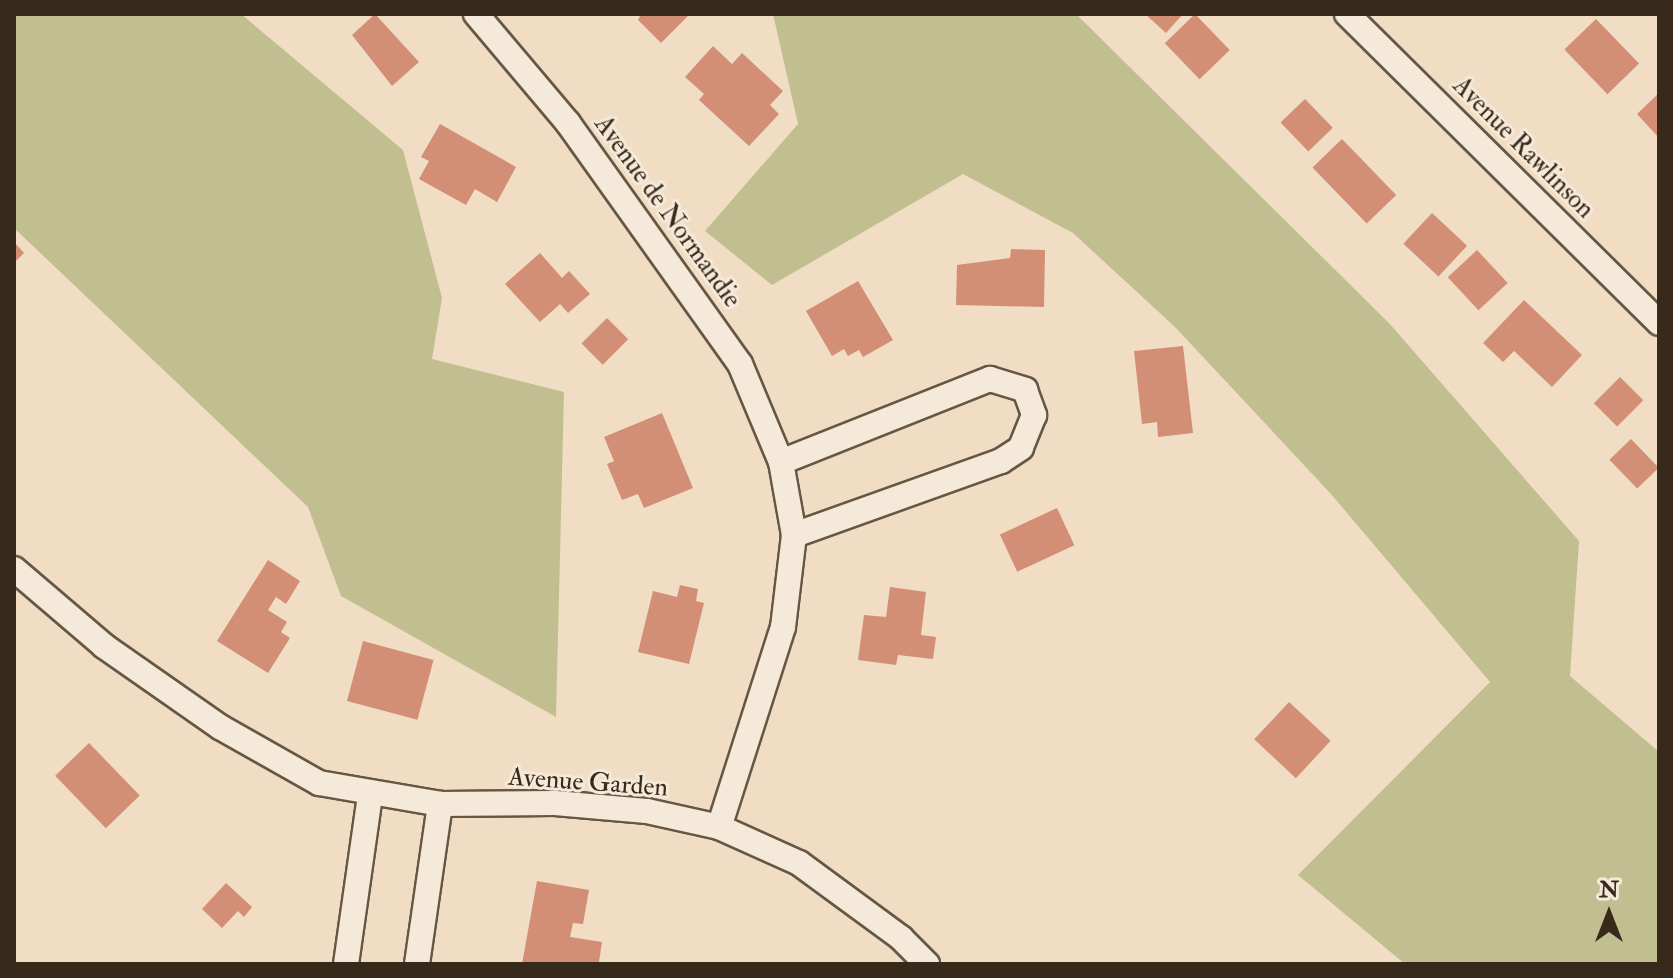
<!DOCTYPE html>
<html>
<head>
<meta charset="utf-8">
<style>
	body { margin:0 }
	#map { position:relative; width:1673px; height:978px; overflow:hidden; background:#f0ddc4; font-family:"IM FELL Double Pica",serif }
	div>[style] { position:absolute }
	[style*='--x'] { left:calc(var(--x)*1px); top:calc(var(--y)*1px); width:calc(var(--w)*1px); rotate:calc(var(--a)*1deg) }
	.green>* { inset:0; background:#c1bf8f }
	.building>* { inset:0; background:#d38e76; transform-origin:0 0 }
	.roads { filter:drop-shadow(2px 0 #665744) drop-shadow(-2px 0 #665744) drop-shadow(0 2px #665744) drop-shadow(0 -2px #665744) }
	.street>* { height:24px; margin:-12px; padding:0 12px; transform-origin:12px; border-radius:12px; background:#f5e9d9 }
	span { translate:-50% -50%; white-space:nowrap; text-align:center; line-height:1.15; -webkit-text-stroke:6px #f5e9d9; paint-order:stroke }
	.street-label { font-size:26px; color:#382a1a }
	.frame { position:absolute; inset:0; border:16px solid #382a1a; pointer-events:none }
	.north { position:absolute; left:1569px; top:874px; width:80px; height:80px; -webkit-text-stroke:6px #f5e9d9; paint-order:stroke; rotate:0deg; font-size:22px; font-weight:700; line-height:32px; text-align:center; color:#382a1a }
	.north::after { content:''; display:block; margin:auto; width:28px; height:36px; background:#382a1a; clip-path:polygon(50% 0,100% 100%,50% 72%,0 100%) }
</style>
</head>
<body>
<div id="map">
	<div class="green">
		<i style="clip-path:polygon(14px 14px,241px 14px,403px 150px,442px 298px,432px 359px,564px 392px,556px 717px,341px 596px,308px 507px,14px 228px)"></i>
		<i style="clip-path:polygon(773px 14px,1076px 14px,1389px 323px,1579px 541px,1570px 676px,1659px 752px,1659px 964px,1405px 964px,1298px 875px,1490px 682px,1331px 494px,1175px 327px,1073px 233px,963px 174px,772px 285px,705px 231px,798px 124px)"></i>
	</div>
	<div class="building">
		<i style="clip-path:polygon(375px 14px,419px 62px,392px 86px,352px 35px)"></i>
		<i style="clip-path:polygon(641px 14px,690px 14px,661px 43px,638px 20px)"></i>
		<i style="clip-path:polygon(1145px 14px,1183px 14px,1166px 33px)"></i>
		<i style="left:1195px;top:14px;width:50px;height:42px;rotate:46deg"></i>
		<i style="left:1596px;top:19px;width:62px;height:44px;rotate:46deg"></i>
		<i style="clip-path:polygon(713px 46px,732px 64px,742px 53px,783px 91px,770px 105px,779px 114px,749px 146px,699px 100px,704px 94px,685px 77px)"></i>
		<i style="clip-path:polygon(1659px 93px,1659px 138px,1637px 114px)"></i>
		<i style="left:1305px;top:99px;width:40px;height:34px;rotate:46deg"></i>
		<i style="clip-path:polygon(440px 124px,516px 167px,497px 202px,475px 189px,466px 205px,419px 179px,429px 161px,421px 157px)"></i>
		<i style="left:1342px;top:139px;width:78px;height:41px;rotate:46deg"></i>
		<i style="left:1432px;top:213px;width:48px;height:42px;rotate:43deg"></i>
		<i style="clip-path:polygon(14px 242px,24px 253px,14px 263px)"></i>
		<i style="clip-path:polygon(1011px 249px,1045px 250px,1044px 307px,956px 305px,957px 265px,1010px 258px)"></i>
		<i style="left:1477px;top:250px;width:45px;height:40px;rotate:47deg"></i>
		<i style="clip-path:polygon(540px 253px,562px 278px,569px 271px,590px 294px,568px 313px,560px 304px,540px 322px,505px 284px)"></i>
		<i style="clip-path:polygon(858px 281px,893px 340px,863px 357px,859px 350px,848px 356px,844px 349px,832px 356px,806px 311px)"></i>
		<i style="clip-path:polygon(1524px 300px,1582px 355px,1552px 387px,1514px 351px,1503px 362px,1483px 343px)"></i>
		<i style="left:607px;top:318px;width:30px;height:36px;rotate:45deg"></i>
		<i style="clip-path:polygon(1183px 346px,1193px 433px,1158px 437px,1157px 422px,1142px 424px,1134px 351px)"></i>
		<i style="left:1620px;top:377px;width:33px;height:37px;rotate:45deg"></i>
		<i style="clip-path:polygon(662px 413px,693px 488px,644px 508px,638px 494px,622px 500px,607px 464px,614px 461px,604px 437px)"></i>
		<i style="left:1631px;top:439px;width:40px;height:30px;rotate:46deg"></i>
		<i style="left:1057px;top:508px;width:41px;height:63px;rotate:65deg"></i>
		<i style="clip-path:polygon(268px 560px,300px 581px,286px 604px,276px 597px,268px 610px,287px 622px,281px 632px,290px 638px,268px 673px,217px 641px)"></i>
		<i style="clip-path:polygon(680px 585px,698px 589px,696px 601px,704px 603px,689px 664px,638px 652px,653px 591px,677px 597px)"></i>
		<i style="clip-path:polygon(890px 587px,926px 592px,921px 635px,936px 637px,933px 659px,898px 655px,896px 665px,858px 660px,864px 615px,886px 617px)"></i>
		<i style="left:363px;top:641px;width:73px;height:62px;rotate:15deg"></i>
		<i style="left:1289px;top:702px;width:57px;height:51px;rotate:43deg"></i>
		<i style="left:89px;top:743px;width:73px;height:47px;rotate:46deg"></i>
		<i style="clip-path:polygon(537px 881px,589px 890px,583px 924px,573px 923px,570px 937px,602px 942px,599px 962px,522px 964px)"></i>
		<i style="clip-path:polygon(226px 883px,252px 907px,244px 917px,238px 911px,222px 928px,202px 909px)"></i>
	</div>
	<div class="roads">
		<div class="street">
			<i style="--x:476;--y:14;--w:143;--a:49.8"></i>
			<i style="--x:568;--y:123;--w:296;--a:54.5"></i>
			<i style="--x:740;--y:364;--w:106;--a:67.3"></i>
			<i style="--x:781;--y:462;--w:74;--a:79.9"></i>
			<i style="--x:794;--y:535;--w:93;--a:96.8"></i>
			<i style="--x:783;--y:627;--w:210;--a:107.7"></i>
			<i style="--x:1347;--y:14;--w:439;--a:44.7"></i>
			<i style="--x:781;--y:462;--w:225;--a:-21.7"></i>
			<i style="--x:990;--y:379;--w:37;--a:17"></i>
			<i style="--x:1025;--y:390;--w:27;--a:70"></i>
			<i style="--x:1034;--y:415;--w:35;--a:112"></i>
			<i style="--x:1021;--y:448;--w:24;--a:147"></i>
			<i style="--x:1001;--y:461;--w:220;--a:160.3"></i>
			<i style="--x:14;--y:569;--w:118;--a:40.5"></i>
			<i style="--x:104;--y:646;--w:141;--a:34.9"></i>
			<i style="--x:220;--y:727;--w:114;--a:29.5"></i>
			<i style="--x:319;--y:783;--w:123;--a:9.8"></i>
			<i style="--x:440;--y:804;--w:115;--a:-0.5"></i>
			<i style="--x:555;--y:803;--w:92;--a:5"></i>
			<i style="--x:647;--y:811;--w:74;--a:12.5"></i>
			<i style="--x:719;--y:827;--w:88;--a:24.2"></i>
			<i style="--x:799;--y:863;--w:127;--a:36.3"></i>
			<i style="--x:901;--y:938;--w:37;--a:45"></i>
			<i style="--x:346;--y:964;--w:171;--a:-81.9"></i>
			<i style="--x:417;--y:964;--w:162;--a:-81.8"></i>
		</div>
	</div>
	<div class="street-label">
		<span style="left:1523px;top:148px;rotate:45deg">Avenue Rawlinson</span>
		<span style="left:667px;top:212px;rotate:54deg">Avenue de Normandie</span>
		<span style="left:588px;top:783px;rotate:4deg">Avenue Garden</span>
	</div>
	<div class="frame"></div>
	<div class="north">N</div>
</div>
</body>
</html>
